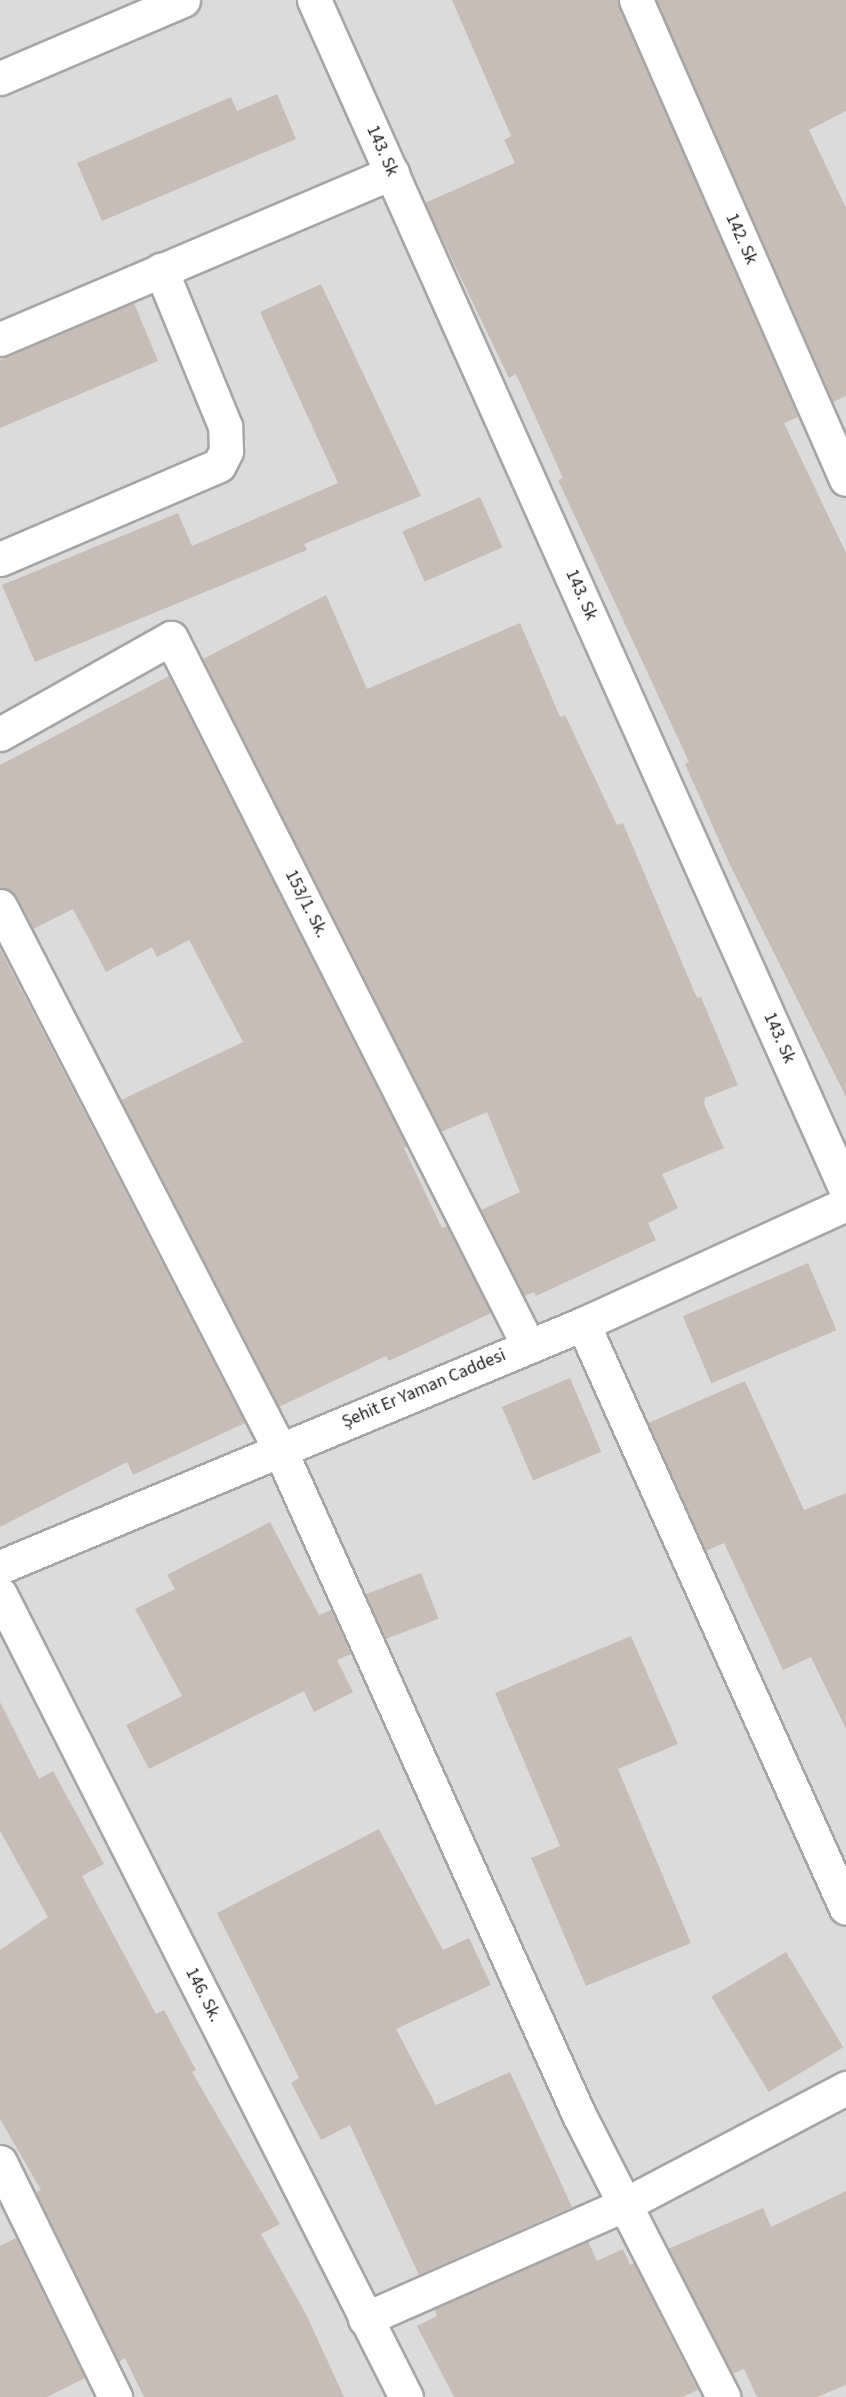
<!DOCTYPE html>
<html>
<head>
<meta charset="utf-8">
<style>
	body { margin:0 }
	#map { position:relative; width:846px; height:2397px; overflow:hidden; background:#efebe3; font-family:"Source Sans 3",sans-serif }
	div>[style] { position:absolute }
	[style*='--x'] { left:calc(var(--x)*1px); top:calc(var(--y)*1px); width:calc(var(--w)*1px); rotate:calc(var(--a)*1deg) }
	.residential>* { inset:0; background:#dcdbdb; transform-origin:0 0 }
	.building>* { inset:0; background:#c7bdb6; transform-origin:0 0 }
	.roads { filter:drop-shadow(2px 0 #a5a5a5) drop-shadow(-2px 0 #a5a5a5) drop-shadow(0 2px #a5a5a5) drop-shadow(0 -2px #a5a5a5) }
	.minor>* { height:33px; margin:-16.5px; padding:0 16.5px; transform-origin:16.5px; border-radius:16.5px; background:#fff }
	.tertiary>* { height:33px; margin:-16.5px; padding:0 16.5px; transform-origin:16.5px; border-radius:16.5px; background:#fff }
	span { translate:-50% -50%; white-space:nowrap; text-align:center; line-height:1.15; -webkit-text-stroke:6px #fff; paint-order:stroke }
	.street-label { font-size:18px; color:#1e1e1e }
</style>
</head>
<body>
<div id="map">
	<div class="residential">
		<i style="left:0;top:0;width:846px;height:2397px"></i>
	</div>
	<div class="building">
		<i style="clip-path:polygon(452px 0,618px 0,798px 417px,784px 423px,846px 553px,846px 1097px,731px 867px,685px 764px,689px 762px,558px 480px,563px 478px,516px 374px,509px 378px,425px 203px,515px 163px,504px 140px,511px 136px)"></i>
		<i style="clip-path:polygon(656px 0,846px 0,846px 111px,809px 130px,846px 208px,846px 396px,833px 402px)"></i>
		<i style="clip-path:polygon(277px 94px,296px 139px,102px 221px,77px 163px,231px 97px,237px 111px)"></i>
		<i style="clip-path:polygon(321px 284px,421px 496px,304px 544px,307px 550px,35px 662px,2px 585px,178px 513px,192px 546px,338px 483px,260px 312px)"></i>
		<i style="clip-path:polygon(134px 303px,158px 361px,0 428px,0 360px)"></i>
		<i style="left:480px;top:497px;width:55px;height:85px;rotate:66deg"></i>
		<i style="clip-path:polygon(326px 595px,367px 689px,520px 623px,560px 717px,565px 715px,617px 825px,623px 823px,697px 998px,701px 997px,738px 1085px,705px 1098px,704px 1104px,724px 1148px,662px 1174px,678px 1208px,648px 1223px,656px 1240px,536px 1296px,534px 1292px,524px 1296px,481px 1210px,520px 1192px,487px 1112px,441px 1132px,203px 659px)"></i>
		<i style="clip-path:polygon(169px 676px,407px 1146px,404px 1148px,442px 1228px,447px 1226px,491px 1313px,389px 1361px,386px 1356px,279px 1407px,121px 1100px,243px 1042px,189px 940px,157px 957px,152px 947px,106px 972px,73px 909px,33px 929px,16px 897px,0 887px,0 765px)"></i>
		<i style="clip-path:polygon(0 949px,245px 1423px,133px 1475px,127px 1462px,0 1527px)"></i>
		<i style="left:808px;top:1263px;width:73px;height:136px;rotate:67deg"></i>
		<i style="left:570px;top:1378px;width:80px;height:74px;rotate:67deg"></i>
		<i style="clip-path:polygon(745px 1381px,804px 1510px,846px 1493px,846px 1729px,811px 1657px,783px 1670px,724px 1543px,706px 1551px,648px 1423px)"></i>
		<i style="clip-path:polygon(270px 1522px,319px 1615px,331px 1610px,351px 1654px,337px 1660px,353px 1692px,314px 1712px,304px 1691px,149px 1769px,126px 1725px,182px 1696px,135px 1609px,175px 1589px,167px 1575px)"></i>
		<i style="left:421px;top:1573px;width:49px;height:60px;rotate:69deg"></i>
		<i style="clip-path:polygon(631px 1636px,678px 1744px,618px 1769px,691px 1943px,586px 1986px,531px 1858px,560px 1846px,495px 1693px)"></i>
		<i style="clip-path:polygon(0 1702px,39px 1779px,53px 1771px,104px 1864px,82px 1876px,156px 2014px,164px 2010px,196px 2070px,192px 2072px,280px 2224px,261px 2234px,306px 2314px,344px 2397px,144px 2397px,125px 2358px,119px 2362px,36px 2192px,41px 2190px,0 2119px,0 1950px,48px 1917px,0 1831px)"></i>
		<i style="clip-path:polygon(379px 1829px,443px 1950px,469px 1938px,491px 1985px,396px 2029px,436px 2105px,510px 2072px,572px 2207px,419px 2275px,350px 2125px,321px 2140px,291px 2083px,299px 2078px,217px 1913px)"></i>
		<i style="left:786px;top:1952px;width:111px;height:87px;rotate:59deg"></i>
		<i style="clip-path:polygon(846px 2191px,846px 2385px,817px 2397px,757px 2397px,744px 2369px,732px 2374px,668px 2249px,763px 2208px,771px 2227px)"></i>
		<i style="clip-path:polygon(16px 2238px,85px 2378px,47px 2397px,0 2397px,0 2246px)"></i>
		<i style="clip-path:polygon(588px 2241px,597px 2261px,623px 2249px,630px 2265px,634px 2263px,698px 2390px,682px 2397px,454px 2397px,417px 2326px,437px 2316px,434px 2309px)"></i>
	</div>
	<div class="roads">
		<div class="minor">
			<i style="--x:314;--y:0;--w:1304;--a:65.91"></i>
			<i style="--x:636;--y:0;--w:523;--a:66.33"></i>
			<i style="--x:0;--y:339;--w:426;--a:-23"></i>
			<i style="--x:0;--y:559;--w:238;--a:-23.2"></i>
			<i style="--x:219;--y:465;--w:16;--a:-63"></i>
			<i style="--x:226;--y:451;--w:25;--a:-92"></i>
			<i style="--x:225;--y:426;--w:169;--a:-112.3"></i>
			<i style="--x:0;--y:734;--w:196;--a:-29.3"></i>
			<i style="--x:171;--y:638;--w:792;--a:63.21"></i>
			<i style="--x:0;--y:906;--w:612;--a:62.76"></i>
			<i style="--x:280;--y:1450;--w:729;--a:65.79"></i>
			<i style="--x:579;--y:2115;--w:317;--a:62.9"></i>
			<i style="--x:583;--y:1324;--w:640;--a:65.76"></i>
			<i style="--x:0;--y:1567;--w:632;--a:-22.63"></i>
			<i style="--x:583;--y:1324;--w:289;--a:-24.5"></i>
			<i style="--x:0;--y:1594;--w:900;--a:63.18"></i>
			<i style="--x:0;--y:2162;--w:262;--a:63.9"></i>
			<i style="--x:365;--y:2319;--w:283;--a:-23.8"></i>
			<i style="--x:624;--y:2205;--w:251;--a:-27.8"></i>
		</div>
		<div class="tertiary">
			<i style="--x:0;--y:78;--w:199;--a:-23.1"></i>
		</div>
	</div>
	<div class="street-label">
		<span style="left:382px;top:151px;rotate:66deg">143. Sk</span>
		<span style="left:741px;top:239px;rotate:66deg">142. Sk</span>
		<span style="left:581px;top:595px;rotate:66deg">143. Sk</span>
		<span style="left:306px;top:904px;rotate:63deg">153/1. Sk.</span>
		<span style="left:779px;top:1038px;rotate:66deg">143. Sk</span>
		<span style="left:424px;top:1389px;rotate:-23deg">Şehit Er Yaman Caddesi</span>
		<span style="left:203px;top:1995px;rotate:63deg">146. Sk.</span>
	</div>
</div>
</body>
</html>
